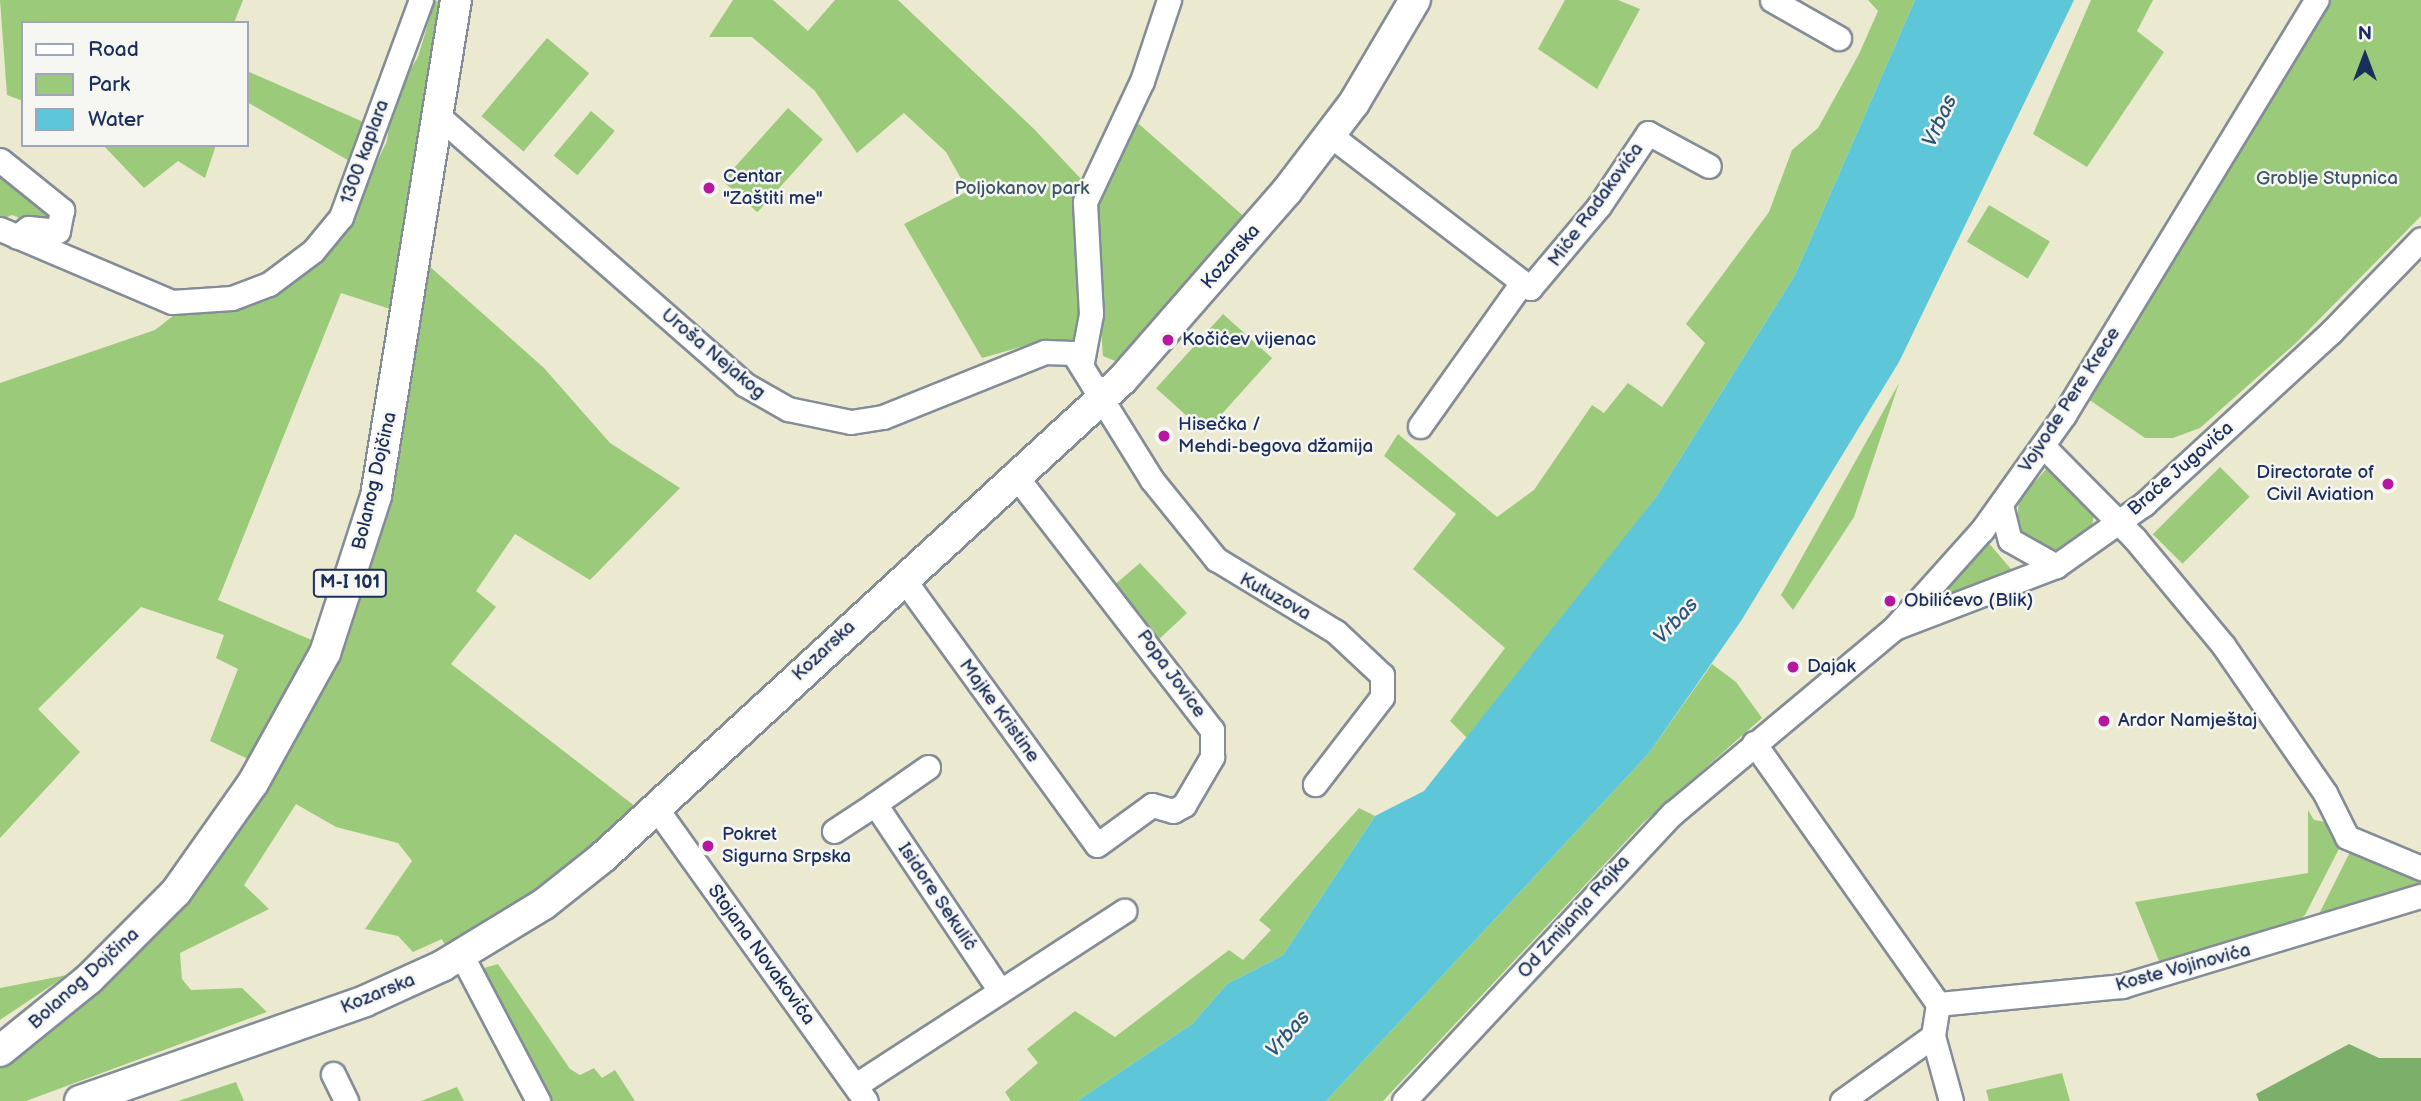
<!DOCTYPE html>
<html>
<head>
<meta charset="utf-8">
<style>
	body { margin:0 }
	#map { position:relative; width:2421px; height:1101px; overflow:hidden; background:#ece9d1; font-family:"Balsamiq Sans",sans-serif }
	div>[style] { position:absolute }
	[style*='--x'] { left:calc(var(--x)*1px); top:calc(var(--y)*1px); width:calc(var(--w)*1px); rotate:calc(var(--a)*1deg) }
	.green>* { inset:0; background:#9bcb7a; transform-origin:0 0 }
	.forest>* { inset:0; background:#7caf6a }
	.water>* { inset:0; background:#5dc7d9 }
	.roads { filter:drop-shadow(2px 0 #848c98) drop-shadow(-2px 0 #848c98) drop-shadow(0 2px #848c98) drop-shadow(0 -2px #848c98) }
	.minor>* { height:23px; margin:-11.5px; padding:0 11.5px; transform-origin:11.5px; border-radius:11.5px; background:#fff }
	.major>* { height:30px; margin:-15px; padding:0 15px; transform-origin:15px; border-radius:15px; background:#fff }
	.dots>* { width:19px; height:19px; translate:-50% -50%; box-sizing:border-box; border:4px solid #f6f6f2; border-radius:50% }
	span { translate:-50% -50%; white-space:nowrap; text-align:center; line-height:1.15; -webkit-text-stroke:5px #f6f6f2; paint-order:stroke }
	.shield-label span { padding:2px 5px; background:#f6f6f2; border:2px solid; border-radius:5px; -webkit-text-stroke-width:0 }
	.shield-label { font-size:18px; color:#1b2f5e; font-weight:700 }
	.street-label { font-size:19px; color:#1b2f5e }
	.poi-label { font-size:19px; color:#1b2f5e }
	.left { translate:0 -50%; text-align:left }
	.right { translate:-100% -50%; text-align:right }
	.park-label { font-size:19px; color:#3b5665 }
	.water-label { font-size:21px; color:#2c557d; font-style:italic }
	.legend { position:absolute; left:21px; top:21px; width:228px; height:126px; box-sizing:border-box; background:#f6f6f2; border:2px solid #9ea6b7; margin:0; padding:9px 12px; list-style:none; font-size:21px; color:#1b2f5e }
	.legend li { display:flex; align-items:center; gap:14px; height:35px }
	.legend b { width:35px; border:2px solid #9ea6b7 }
	.north { position:absolute; left:2330px; top:21px; width:70px; height:70px; -webkit-text-stroke:5px #f6f6f2; paint-order:stroke; rotate:0deg; font-size:19px; font-weight:700; line-height:28px; text-align:center; color:#1b2f5e }
	.north::after { content:''; display:block; margin:auto; width:24px; height:32px; background:#1b2f5e; clip-path:polygon(50% 0,100% 100%,50% 72%,0 100%) }
</style>
</head>
<body>
<div id="map">
	<div class="green">
		<i style="clip-path:polygon(0 0,243px 0,234px 23px,23px 23px,23px 101px,7px 95px)"></i>
		<i style="clip-path:polygon(435px 0,442px 4px,393px 310px,341px 293px,218px 600px,314px 641px,289px 692px,250px 760px,210px 741px,238px 669px,216px 658px,224px 635px,141px 607px,38px 709px,80px 752px,0 838px,0 383px,155px 330px,178px 312px,228px 311px,286px 289px,348px 222px,387px 141px,392px 99px,418px 57px)"></i>
		<i style="clip-path:polygon(733px 0,773px 0,808px 31px,835px 0,898px 0,1034px 129px,1082px 180px,1074px 196px,1082px 343px,1031px 344px,982px 358px,904px 224px,968px 191px,946px 152px,904px 113px,857px 153px,815px 91px,752px 37px,709px 37px)"></i>
		<i style="clip-path:polygon(1565px 0,1618px 0,1640px 9px,1597px 89px,1538px 49px)"></i>
		<i style="clip-path:polygon(1868px 0,1915px 0,1795px 275px,1656px 497px,1469px 740px,1450px 721px,1505px 648px,1413px 569px,1456px 514px,1384px 456px,1398px 434px,1497px 517px,1534px 490px,1592px 405px,1604px 413px,1628px 383px,1662px 407px,1705px 343px,1686px 324px,1769px 212px,1792px 150px,1818px 128px,1859px 54px,1878px 11px)"></i>
		<i style="clip-path:polygon(2091px 0,2153px 0,2137px 31px,2164px 52px,2087px 167px,2033px 134px)"></i>
		<i style="clip-path:polygon(2325px 0,2421px 0,2421px 216px,2296px 343px,2200px 428px,2173px 438px,2145px 438px,2088px 399px)"></i>
		<i style="left:547px;top:38px;width:55px;height:102px;rotate:40deg"></i>
		<i style="clip-path:polygon(247px 71px,368px 124px,358px 166px,247px 102px)"></i>
		<i style="left:788px;top:108px;width:47px;height:98px;rotate:42deg"></i>
		<i style="left:591px;top:111px;width:31px;height:58px;rotate:40deg"></i>
		<i style="clip-path:polygon(1131px 117px,1248px 220px,1115px 361px,1103px 356px,1092px 212px)"></i>
		<i style="clip-path:polygon(103px 145px,216px 145px,205px 178px,178px 161px,144px 188px)"></i>
		<i style="clip-path:polygon(0 167px,56px 211px,42px 227px,12px 215px,0 220px)"></i>
		<i style="left:1989px;top:205px;width:71px;height:43px;rotate:31deg"></i>
		<i style="clip-path:polygon(428px 265px,544px 368px,610px 443px,680px 488px,590px 580px,515px 534px,476px 591px,496px 607px,451px 664px,636px 807px,530px 895px,446px 948px,442px 939px,413px 952px,398px 936px,365px 929px,412px 861px,398px 843px,336px 827px,296px 804px,244px 885px,269px 909px,180px 953px,182px 979px,191px 990px,242px 988px,267px 1012px,26px 1101px,0 1101px,0 1062px,127px 960px,206px 874px,381px 515px)"></i>
		<i style="left:1223px;top:314px;width:66px;height:100px;rotate:42deg"></i>
		<i style="clip-path:polygon(1899px 383px,1854px 517px,1793px 610px,1781px 595px)"></i>
		<i style="clip-path:polygon(2048px 467px,2094px 514px,2092px 528px,2069px 548px,2055px 551px,2024px 535px,2017px 520px,2019px 499px)"></i>
		<i style="left:2220px;top:467px;width:42px;height:95px;rotate:45deg"></i>
		<i style="clip-path:polygon(1987px 541px,2017px 576px,1930px 602px)"></i>
		<i style="clip-path:polygon(1140px 563px,1187px 613px,1154px 644px,1112px 587px)"></i>
		<i style="clip-path:polygon(1712px 664px,1736px 682px,1762px 718px,1643px 823px,1383px 1101px,1326px 1101px,1649px 753px)"></i>
		<i style="clip-path:polygon(1359px 808px,1375px 816px,1283px 955px,1227px 984px,1192px 1024px,1077px 1101px,1011px 1101px,1005px 1092px,1038px 1063px,1027px 1049px,1075px 1011px,1115px 1037px,1229px 950px,1243px 960px,1271px 930px,1259px 920px)"></i>
		<i style="clip-path:polygon(2308px 810px,2314px 820px,2331px 823px,2343px 841px,2305px 915px,2291px 927px,2162px 968px,2135px 902px,2308px 873px)"></i>
		<i style="clip-path:polygon(2352px 848px,2421px 874px,2421px 889px,2318px 916px)"></i>
		<i style="clip-path:polygon(498px 964px,570px 1069px,580px 1075px,594px 1068px,602px 1078px,615px 1070px,635px 1101px,544px 1101px,485px 978px,484px 968px)"></i>
		<i style="clip-path:polygon(67px 975px,0 1020px,0 988px)"></i>
		<i style="clip-path:polygon(2062px 1073px,2070px 1101px,1989px 1101px,1986px 1090px)"></i>
		<i style="clip-path:polygon(236px 1082px,244px 1101px,178px 1101px)"></i>
		<i style="clip-path:polygon(457px 1087px,464px 1101px,421px 1101px)"></i>
	</div>
	<div class="forest">
		<i style="clip-path:polygon(2349px 1044px,2379px 1058px,2421px 1058px,2421px 1101px,2259px 1101px,2256px 1094px)"></i>
	</div>
	<div class="water">
		<i style="clip-path:polygon(1915px 0,2074px 0,1899px 362px,1741px 621px,1649px 753px,1326px 1101px,1077px 1101px,1192px 1024px,1227px 984px,1283px 955px,1375px 816px,1424px 791px,1656px 497px,1795px 275px)"></i>
	</div>
	<div class="roads">
		<div class="minor">
			<i style="--x:1772;--y:0;--w:77;--a:29.6"></i>
			<i style="--x:436;--y:114;--w:410;--a:41.2"></i>
			<i style="--x:744;--y:384;--w:51;--a:29.6"></i>
			<i style="--x:788;--y:409;--w:64;--a:11.7"></i>
			<i style="--x:851;--y:422;--w:32;--a:-9"></i>
			<i style="--x:883;--y:417;--w:175;--a:-21.9"></i>
			<i style="--x:1045;--y:352;--w:28;--a:2"></i>
			<i style="--x:1073;--y:353;--w:150;--a:58.1"></i>
			<i style="--x:1152;--y:480;--w:102;--a:51"></i>
			<i style="--x:1216;--y:559;--w:140;--a:31.3"></i>
			<i style="--x:1336;--y:632;--w:63;--a:43.1"></i>
			<i style="--x:1382;--y:675;--w:22;--a:90"></i>
			<i style="--x:1382;--y:697;--w:110;--a:127.6"></i>
			<i style="--x:1330;--y:135;--w:252;--a:37.4"></i>
			<i style="--x:1530;--y:288;--w:107;--a:-49.9"></i>
			<i style="--x:1599;--y:206;--w:88;--a:-56.1"></i>
			<i style="--x:1648;--y:133;--w:69;--a:28.4"></i>
			<i style="--x:0;--y:160;--w:80;--a:38.9"></i>
			<i style="--x:62;--y:210;--w:21;--a:101"></i>
			<i style="--x:58;--y:231;--w:30;--a:-174"></i>
			<i style="--x:28;--y:228;--w:14;--a:141"></i>
			<i style="--x:0;--y:229;--w:187;--a:23"></i>
			<i style="--x:172;--y:302;--w:60;--a:-3.8"></i>
			<i style="--x:232;--y:298;--w:40;--a:-21"></i>
			<i style="--x:269;--y:284;--w:55;--a:-36.9"></i>
			<i style="--x:313;--y:251;--w:44;--a:-50.5"></i>
			<i style="--x:341;--y:217;--w:231;--a:-69.8"></i>
			<i style="--x:1082;--y:362;--w:49;--a:-79.4"></i>
			<i style="--x:1091;--y:314;--w:112;--a:-93.1"></i>
			<i style="--x:1085;--y:202;--w:134;--a:-64.8"></i>
			<i style="--x:1142;--y:81;--w:85;--a:-71.6"></i>
			<i style="--x:1420;--y:426;--w:174;--a:-54.6"></i>
			<i style="--x:2044;--y:447;--w:129;--a:45.3"></i>
			<i style="--x:2135;--y:539;--w:138;--a:50.3"></i>
			<i style="--x:2223;--y:645;--w:180;--a:55.4"></i>
			<i style="--x:2325;--y:793;--w:49;--a:63.4"></i>
			<i style="--x:2347;--y:837;--w:80;--a:22.7"></i>
			<i style="--x:2001;--y:505;--w:36;--a:76"></i>
			<i style="--x:2010;--y:540;--w:53;--a:29.5"></i>
			<i style="--x:902;--y:577;--w:331;--a:54"></i>
			<i style="--x:1097;--y:845;--w:68;--a:-36"></i>
			<i style="--x:1152;--y:805;--w:22;--a:16"></i>
			<i style="--x:1173;--y:811;--w:13;--a:-29"></i>
			<i style="--x:1184;--y:805;--w:56;--a:-59.7"></i>
			<i style="--x:1212;--y:757;--w:27;--a:-90"></i>
			<i style="--x:1212;--y:730;--w:324;--a:-127.7"></i>
			<i style="--x:1897;--y:627;--w:170;--a:-21"></i>
			<i style="--x:2056;--y:566;--w:108;--a:-35.2"></i>
			<i style="--x:2144;--y:504;--w:254;--a:-42.6"></i>
			<i style="--x:2331;--y:332;--w:129;--a:-45.9"></i>
			<i style="--x:1754;--y:743;--w:319;--a:54.8"></i>
			<i style="--x:1938;--y:1004;--w:32;--a:99"></i>
			<i style="--x:1933;--y:1036;--w:67;--a:74.5"></i>
			<i style="--x:928;--y:767;--w:65;--a:145.1"></i>
			<i style="--x:875;--y:804;--w:225;--a:56.2"></i>
			<i style="--x:656;--y:808;--w:360;--a:54.4"></i>
			<i style="--x:834;--y:831;--w:49;--a:-33.4"></i>
			<i style="--x:462;--y:956;--w:164;--a:62.3"></i>
			<i style="--x:1938;--y:1004;--w:185;--a:-5.6"></i>
			<i style="--x:2122;--y:986;--w:312;--a:-16.8"></i>
			<i style="--x:333;--y:1074;--w:30;--a:64"></i>
			<i style="--x:856;--y:1085;--w:320;--a:-33"></i>
			<i style="--x:1404;--y:1101;--w:394;--a:-47"></i>
			<i style="--x:1673;--y:813;--w:288;--a:-39.9"></i>
			<i style="--x:1894;--y:628;--w:132;--a:-48.1"></i>
			<i style="--x:1982;--y:530;--w:141;--a:-54.5"></i>
			<i style="--x:2064;--y:415;--w:486;--a:-58.7"></i>
			<i style="--x:1842;--y:1101;--w:112;--a:-35.5"></i>
		</div>
		<div class="major">
			<i style="--x:0;--y:1051;--w:114;--a:-39"></i>
			<i style="--x:89;--y:979;--w:123;--a:-45"></i>
			<i style="--x:176;--y:892;--w:133;--a:-54.8"></i>
			<i style="--x:253;--y:783;--w:149;--a:-61"></i>
			<i style="--x:325;--y:653;--w:165;--a:-72"></i>
			<i style="--x:376;--y:496;--w:502;--a:-80.84"></i>
			<i style="--x:80;--y:1101;--w:302;--a:-19.3"></i>
			<i style="--x:365;--y:1001;--w:85;--a:-24.4"></i>
			<i style="--x:442;--y:966;--w:119;--a:-31.3"></i>
			<i style="--x:544;--y:904;--w:75;--a:-38.5"></i>
			<i style="--x:603;--y:857;--w:705;--a:-42.59"></i>
			<i style="--x:1122;--y:380;--w:251;--a:-48.9"></i>
			<i style="--x:1287;--y:191;--w:111;--a:-52.7"></i>
			<i style="--x:1354;--y:103;--w:120;--a:-59.4"></i>
		</div>
	</div>
	<div class="dots">
		<i style="left:709px;top:188px;background:#b5179e"></i>
		<i style="left:1168px;top:340px;background:#b5179e"></i>
		<i style="left:1164px;top:436px;background:#b5179e"></i>
		<i style="left:2388px;top:484px;background:#b5179e"></i>
		<i style="left:1890px;top:601px;background:#b5179e"></i>
		<i style="left:1793px;top:667px;background:#b5179e"></i>
		<i style="left:2104px;top:721px;background:#b5179e"></i>
		<i style="left:708px;top:846px;background:#b5179e"></i>
	</div>
	<div class="shield-label">
		<span style="left:350px;top:583px">M-I 101</span>
	</div>
	<div class="street-label">
		<span style="left:365px;top:152px;rotate:-70deg">1300 kaplara</span>
		<span style="left:1596px;top:205px;rotate:-54deg">Miće Radakovića</span>
		<span style="left:1231px;top:257px;rotate:-49deg">Kozarska</span>
		<span style="left:713px;top:354px;rotate:40deg">Uroša Nejakog</span>
		<span style="left:2070px;top:400px;rotate:-57deg">Vojvode Pere Krece</span>
		<span style="left:2181px;top:469px;rotate:-41deg">Braće Jugovića</span>
		<span style="left:375px;top:481px;rotate:-77deg">Bolanog Dojčina</span>
		<span style="left:1275px;top:597px;rotate:29deg">Kutuzova</span>
		<span style="left:824px;top:651px;rotate:-43deg">Kozarska</span>
		<span style="left:1171px;top:674px;rotate:54deg">Popa Jovice</span>
		<span style="left:999px;top:711px;rotate:54deg">Majke Kristine</span>
		<span style="left:937px;top:897px;rotate:56deg">Isidore Sekulić</span>
		<span style="left:1574px;top:917px;rotate:-48deg">Od Zmijanja Rajka</span>
		<span style="left:761px;top:955px;rotate:54deg">Stojana Novakovića</span>
		<span style="left:2183px;top:968px;rotate:-15deg">Koste Vojinovića</span>
		<span style="left:84px;top:979px;rotate:-42deg">Bolanog Dojčina</span>
		<span style="left:378px;top:994px;rotate:-22deg">Kozarska</span>
	</div>
	<div class="poi-label">
		<span class="left" style="left:723px;top:188px">Centar<br>"Zaštiti me"</span>
		<span class="left" style="left:1182px;top:340px">Kočićev vijenac</span>
		<span class="left" style="left:1178px;top:436px">Hisečka /<br>Mehdi-begova džamija</span>
		<span class="right" style="left:2374px;top:484px">Directorate of<br>Civil Aviation</span>
		<span class="left" style="left:1904px;top:601px">Obilićevo (Blik)</span>
		<span class="left" style="left:1807px;top:667px">Dajak</span>
		<span class="left" style="left:2118px;top:721px">Ardor Namještaj</span>
		<span class="left" style="left:722px;top:846px">Pokret<br>Sigurna Srpska</span>
	</div>
	<div class="park-label">
		<span style="left:2327px;top:179px">Groblje Stupnica</span>
		<span style="left:1022px;top:189px">Poljokanov park</span>
	</div>
	<div class="water-label">
		<span style="left:1940px;top:121px;rotate:-65deg">Vrbas</span>
		<span style="left:1676px;top:621px;rotate:-47deg">Vrbas</span>
		<span style="left:1288px;top:1034px;rotate:-48deg">Vrbas</span>
	</div>
	<ul class="legend">
	<li><b style="height:9px;background:#fff"></b>Road</li>
	<li><b style="height:19px;background:#9bcb7a"></b>Park</li>
	<li><b style="height:19px;background:#5dc7d9"></b>Water</li>
	</ul>
	<div class="north">N</div>
</div>
</body>
</html>
